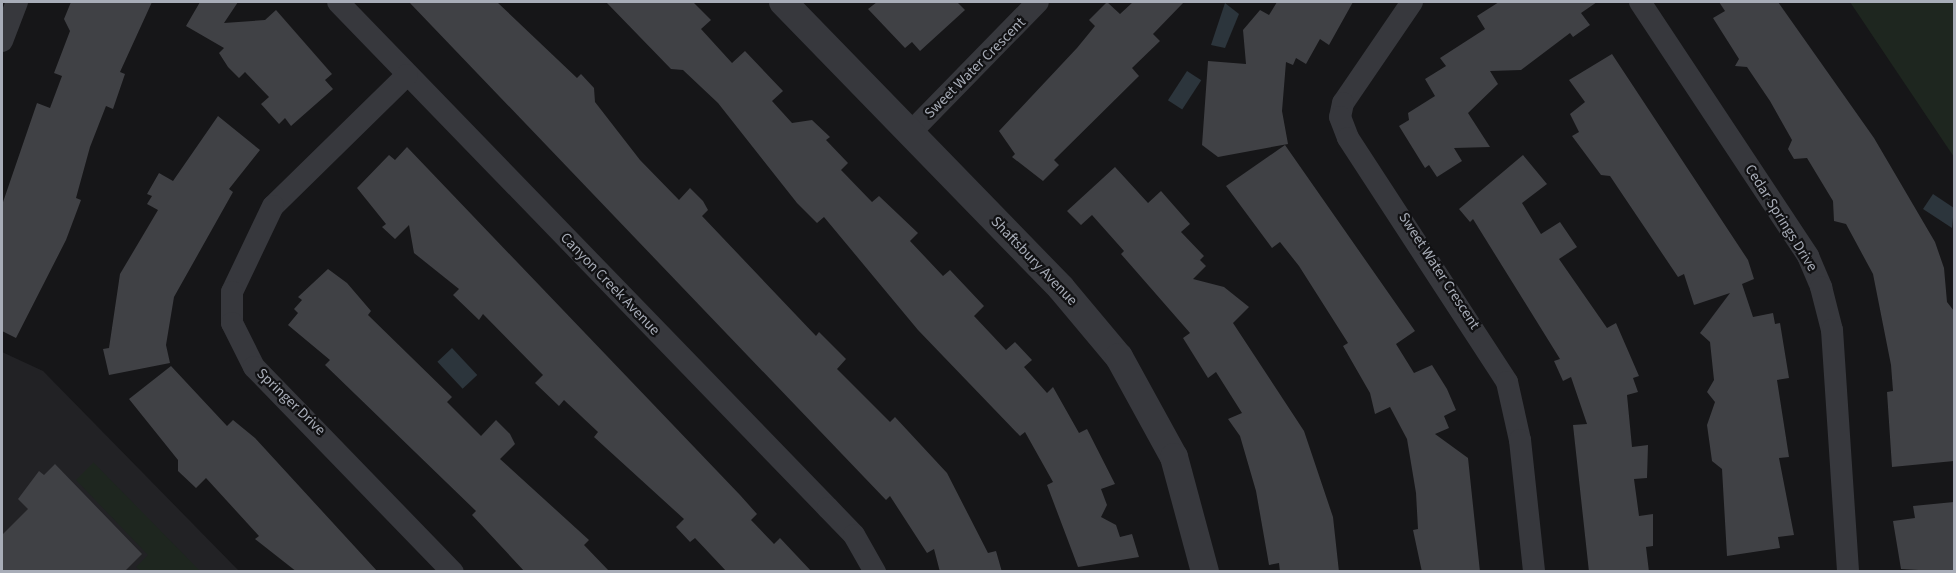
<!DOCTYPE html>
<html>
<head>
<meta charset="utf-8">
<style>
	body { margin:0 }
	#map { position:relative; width:1956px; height:573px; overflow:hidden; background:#161618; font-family:"Source Sans 3",sans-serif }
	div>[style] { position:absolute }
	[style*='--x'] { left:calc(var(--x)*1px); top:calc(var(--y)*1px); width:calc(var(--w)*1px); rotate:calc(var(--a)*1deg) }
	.built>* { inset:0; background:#222225 }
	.green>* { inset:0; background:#1e261f }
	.water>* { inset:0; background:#2c353c; transform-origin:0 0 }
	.building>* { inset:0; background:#404145 }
	.minor>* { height:22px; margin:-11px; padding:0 11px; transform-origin:11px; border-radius:11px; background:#37383d }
	.tertiary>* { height:28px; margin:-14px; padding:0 14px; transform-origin:14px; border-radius:14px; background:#37383d }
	span { translate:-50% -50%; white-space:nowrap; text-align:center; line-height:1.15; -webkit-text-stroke:4.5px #111113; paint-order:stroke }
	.street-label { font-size:15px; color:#a8adb8 }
	.frame { position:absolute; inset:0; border:3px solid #a8adb8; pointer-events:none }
</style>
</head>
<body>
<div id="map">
	<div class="built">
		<i style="clip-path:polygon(2px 352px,43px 371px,239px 571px,2px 572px)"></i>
	</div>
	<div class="green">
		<i style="clip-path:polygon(1850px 2px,1954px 2px,1954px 157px)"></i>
		<i style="clip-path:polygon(94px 462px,94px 463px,200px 571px,141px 571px,136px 567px,148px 555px,76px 480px)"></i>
	</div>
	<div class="water">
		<i style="clip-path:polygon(1225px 3px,1239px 14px,1225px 48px,1211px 45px)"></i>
		<i style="left:1187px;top:71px;width:17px;height:35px;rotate:33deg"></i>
		<i style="clip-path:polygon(1933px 194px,1954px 208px,1952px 228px,1923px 209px)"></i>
		<i style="left:452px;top:348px;width:37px;height:20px;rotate:47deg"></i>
	</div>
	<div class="building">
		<i style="clip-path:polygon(71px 2px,152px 2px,120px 72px,125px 74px,113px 109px,106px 106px,90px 147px,76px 198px,81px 200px,66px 240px,16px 338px,2px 331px,2px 205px,37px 103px,50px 108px,62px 76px,54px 73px,70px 31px,64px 19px)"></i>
		<i style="clip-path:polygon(200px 2px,238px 2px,224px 23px,265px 20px,276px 10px,332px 74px,325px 80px,333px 89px,291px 126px,285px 118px,279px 124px,261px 104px,269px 97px,245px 72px,239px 78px,228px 67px,219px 53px,224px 48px,186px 26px)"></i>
		<i style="clip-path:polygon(409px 2px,497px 2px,577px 78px,581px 74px,594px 88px,595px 102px,640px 160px,679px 200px,690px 188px,703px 201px,708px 210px,702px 216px,816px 336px,819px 332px,846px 359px,837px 369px,890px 422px,895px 417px,947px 473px,988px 553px,996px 551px,1002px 572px,940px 572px,934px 549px,927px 553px,890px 496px,886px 500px)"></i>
		<i style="clip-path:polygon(606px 2px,693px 2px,711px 20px,701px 29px,732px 63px,745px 51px,783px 91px,772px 101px,792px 123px,812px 120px,830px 137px,826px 140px,848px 163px,841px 170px,872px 202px,879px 196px,918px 233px,910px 241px,943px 276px,950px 270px,984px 306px,974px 316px,1006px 350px,1015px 342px,1032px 360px,1024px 367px,1047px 393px,1053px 387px,1079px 433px,1087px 429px,1115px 484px,1101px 489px,1107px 505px,1101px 517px,1116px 525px,1120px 537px,1132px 534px,1139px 557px,1078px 567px,1047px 485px,1053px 482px,1025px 432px,1020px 436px,918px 330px,824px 217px,817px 223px,797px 203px,718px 103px,683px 70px,671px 69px)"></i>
		<i style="clip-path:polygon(877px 2px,957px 2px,965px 10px,920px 51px,912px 42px,905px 48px,868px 9px)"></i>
		<i style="clip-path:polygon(1107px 2px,1120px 14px,1133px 2px,1184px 2px,1153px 34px,1160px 41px,1132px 68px,1139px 76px,1054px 160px,1059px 165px,1043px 181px,1012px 157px,1015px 154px,999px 131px,1077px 48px,1095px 26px,1089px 20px)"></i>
		<i style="clip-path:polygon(1277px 2px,1353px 2px,1329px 45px,1320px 39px,1306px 64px,1296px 58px,1293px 65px,1286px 62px,1282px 111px,1288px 144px,1218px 157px,1202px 145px,1208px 61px,1246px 64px,1243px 30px,1260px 10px,1269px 15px)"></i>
		<i style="clip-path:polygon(1499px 2px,1597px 2px,1581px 13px,1590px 25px,1573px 37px,1570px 33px,1521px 70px,1490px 71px,1498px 84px,1468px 113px,1490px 147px,1454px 148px,1462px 161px,1437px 177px,1429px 165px,1425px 168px,1399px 126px,1409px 120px,1408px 113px,1435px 96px,1425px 79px,1446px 66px,1440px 58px,1485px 29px,1477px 16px)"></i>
		<i style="clip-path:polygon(1719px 2px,1778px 2px,1874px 138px,1935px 242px,1944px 268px,1947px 302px,1954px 311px,1954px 461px,1892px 467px,1887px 392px,1893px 391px,1891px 365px,1873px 274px,1846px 224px,1834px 221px,1833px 201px,1807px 158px,1794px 159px,1788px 149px,1792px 140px,1770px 101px,1747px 67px,1735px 66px,1739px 59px,1713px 18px,1725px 11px)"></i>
		<i style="clip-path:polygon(1612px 54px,1748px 260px,1754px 279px,1742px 284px,1753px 317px,1773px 313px,1775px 324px,1780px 323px,1789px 378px,1777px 380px,1789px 457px,1779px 458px,1794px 535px,1778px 537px,1780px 548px,1727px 556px,1722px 469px,1712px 461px,1707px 425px,1715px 402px,1707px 392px,1714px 380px,1710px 342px,1700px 333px,1730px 293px,1694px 305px,1684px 274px,1678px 277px,1610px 176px,1601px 175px,1572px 136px,1579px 132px,1570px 114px,1585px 102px,1569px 80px)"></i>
		<i style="clip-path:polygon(218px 116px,260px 150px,229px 189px,233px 192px,174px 297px,166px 345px,170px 363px,109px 375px,103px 349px,109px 348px,120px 274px,158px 210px,147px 204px,152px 196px,147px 194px,159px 173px,173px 181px)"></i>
		<i style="clip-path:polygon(1285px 145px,1415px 331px,1396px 344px,1414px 373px,1432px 365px,1447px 389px,1456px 410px,1444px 416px,1449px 428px,1435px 434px,1468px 458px,1480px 572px,1422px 572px,1413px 530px,1418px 529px,1416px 493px,1407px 439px,1390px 407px,1375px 414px,1370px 393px,1343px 346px,1348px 343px,1299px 266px,1280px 242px,1272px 248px,1226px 186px)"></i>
		<i style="clip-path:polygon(407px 147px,740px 495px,757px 514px,751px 520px,774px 544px,780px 538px,812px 572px,727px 572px,695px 538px,690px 542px,676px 527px,684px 519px,594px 437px,598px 432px,564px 400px,559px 406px,535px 383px,543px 375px,483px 314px,479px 320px,453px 295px,459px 289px,414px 253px,409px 225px,395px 239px,382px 227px,386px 224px,357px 188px,389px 155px,395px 160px)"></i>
		<i style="clip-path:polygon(1523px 155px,1547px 184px,1522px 203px,1541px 234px,1560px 222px,1577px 247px,1559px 259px,1607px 328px,1616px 323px,1639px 376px,1633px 378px,1638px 392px,1627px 395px,1632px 447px,1648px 445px,1647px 478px,1634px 479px,1639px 516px,1653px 514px,1653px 546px,1646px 547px,1649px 572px,1589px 572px,1573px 425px,1587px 424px,1571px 377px,1563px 381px,1554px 361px,1560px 359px,1473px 219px,1470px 222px,1459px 209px)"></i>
		<i style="clip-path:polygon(1115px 167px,1148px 203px,1161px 191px,1190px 224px,1181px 232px,1204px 256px,1200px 260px,1206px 266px,1193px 279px,1224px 287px,1249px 307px,1233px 323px,1304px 431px,1333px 517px,1339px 572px,1280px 572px,1279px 563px,1269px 565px,1256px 491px,1240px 436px,1228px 419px,1242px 413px,1216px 372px,1208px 378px,1183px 338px,1190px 333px,1121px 254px,1124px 251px,1092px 215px,1081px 225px,1067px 211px)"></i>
		<i style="clip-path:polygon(328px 269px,347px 283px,371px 311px,368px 315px,452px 397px,447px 402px,481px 436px,496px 420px,510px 434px,515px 444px,500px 459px,589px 540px,584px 545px,610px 572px,525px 572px,472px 515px,476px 511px,325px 365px,330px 360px,288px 325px,298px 313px,294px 309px,302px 300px,298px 297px)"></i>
		<i style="clip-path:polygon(171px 366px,227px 426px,233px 420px,255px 438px,378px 572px,297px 572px,255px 539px,259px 536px,206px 478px,196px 488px,178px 471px,178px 460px,129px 399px)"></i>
		<i style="clip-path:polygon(55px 464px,142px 554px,124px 572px,2px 572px,2px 535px,28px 509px,18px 499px,39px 471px,44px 475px)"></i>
		<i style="clip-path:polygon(1954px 502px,1954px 572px,1901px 569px,1893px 521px,1915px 518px,1913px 506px)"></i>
	</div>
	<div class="minor">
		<i style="--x:338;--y:2;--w:704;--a:45.92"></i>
		<i style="--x:828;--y:508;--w:37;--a:46"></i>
		<i style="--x:854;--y:535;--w:43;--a:60.4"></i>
		<i style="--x:1412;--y:2;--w:122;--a:124.3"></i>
		<i style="--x:1343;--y:103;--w:14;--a:102"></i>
		<i style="--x:1340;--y:117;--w:22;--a:69"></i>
		<i style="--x:1348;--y:138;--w:291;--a:56.9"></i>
		<i style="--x:1507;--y:382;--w:59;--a:77.4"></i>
		<i style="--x:1520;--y:440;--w:133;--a:83.9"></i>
		<i style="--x:1640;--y:2;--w:305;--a:56.5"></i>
		<i style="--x:1808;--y:256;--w:34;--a:67"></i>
		<i style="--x:1821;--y:287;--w:44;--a:75.7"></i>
		<i style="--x:1832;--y:330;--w:243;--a:86.2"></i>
		<i style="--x:2;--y:41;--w:42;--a:-69"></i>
		<i style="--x:407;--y:75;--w:187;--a:135.6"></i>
		<i style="--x:273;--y:206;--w:95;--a:115.5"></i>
		<i style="--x:232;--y:292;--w:31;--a:90"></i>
		<i style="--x:232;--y:323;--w:49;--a:63.4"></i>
		<i style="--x:254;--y:367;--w:286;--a:45.9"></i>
		<i style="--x:910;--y:133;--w:183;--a:-45.7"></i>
	</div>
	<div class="tertiary">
		<i style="--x:783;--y:2;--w:399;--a:45.8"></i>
		<i style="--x:1061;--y:288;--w:90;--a:50"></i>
		<i style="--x:1119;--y:357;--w:114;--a:61.2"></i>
		<i style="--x:1174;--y:457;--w:119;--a:74.9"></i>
	</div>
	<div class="street-label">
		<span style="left:975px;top:68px;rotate:-45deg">Sweet Water Crescent</span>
		<span style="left:1781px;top:218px;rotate:58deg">Cedar Springs Drive</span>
		<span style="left:1034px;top:261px;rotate:46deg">Shaftsbury Avenue</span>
		<span style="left:1439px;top:271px;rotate:57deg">Sweet Water Crescent</span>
		<span style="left:610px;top:284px;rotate:46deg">Canyon Creek Avenue</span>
		<span style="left:291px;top:402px;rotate:44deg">Springer Drive</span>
	</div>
	<div class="frame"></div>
</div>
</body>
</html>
